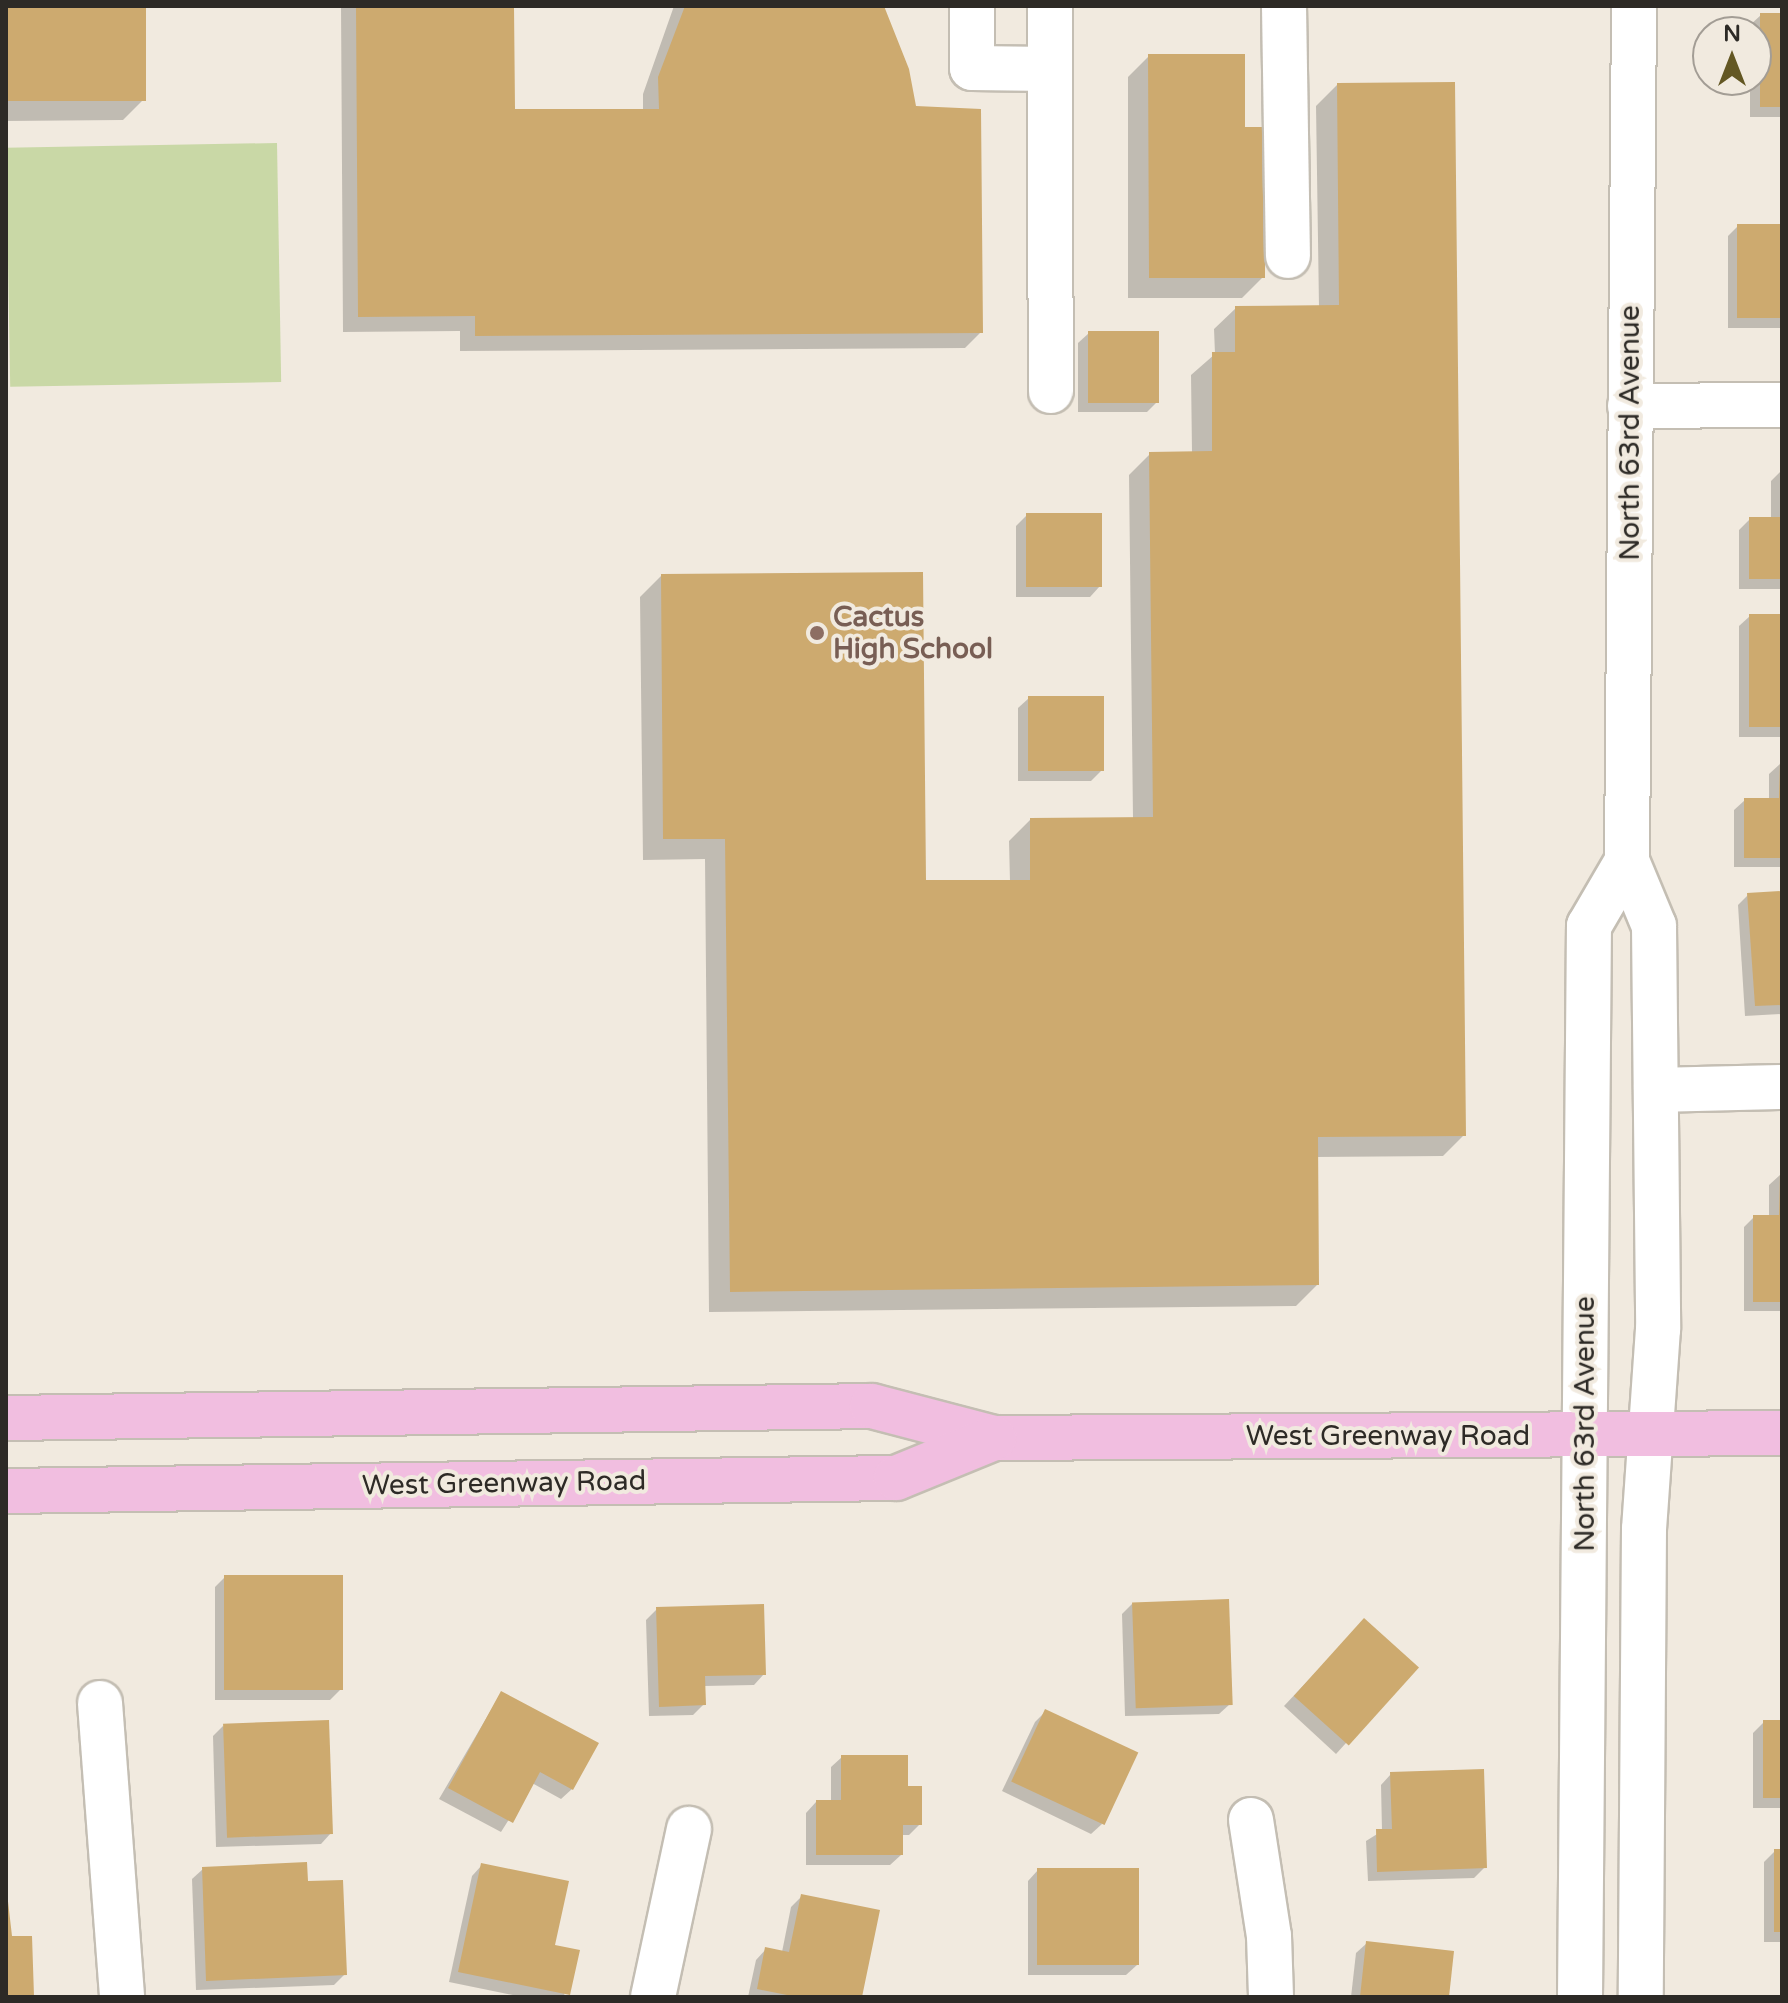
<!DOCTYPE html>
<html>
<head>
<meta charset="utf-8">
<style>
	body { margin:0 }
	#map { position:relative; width:1788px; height:2003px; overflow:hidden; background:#f1eadf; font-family:"Varela Round",sans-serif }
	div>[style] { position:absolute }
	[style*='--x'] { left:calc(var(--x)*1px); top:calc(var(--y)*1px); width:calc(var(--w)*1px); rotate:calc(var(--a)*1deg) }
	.green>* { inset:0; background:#c9d8a6; transform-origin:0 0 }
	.shadow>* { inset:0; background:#0003 }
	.building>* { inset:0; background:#cdaa6f; transform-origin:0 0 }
	.roads { filter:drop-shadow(2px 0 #c4beb3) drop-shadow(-2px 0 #c4beb3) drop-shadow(0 2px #c4beb3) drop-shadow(0 -2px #c4beb3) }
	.minor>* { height:44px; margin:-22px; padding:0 22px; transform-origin:22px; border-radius:22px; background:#fff }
	.major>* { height:44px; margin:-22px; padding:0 22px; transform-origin:22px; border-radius:22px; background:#f1bee0 }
	.dots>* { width:22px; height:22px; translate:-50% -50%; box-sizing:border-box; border:4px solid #f1eadf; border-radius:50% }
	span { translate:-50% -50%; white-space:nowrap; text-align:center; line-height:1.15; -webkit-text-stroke:8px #f1eadf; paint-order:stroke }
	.street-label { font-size:28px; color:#2d2a26 }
	.education-label { font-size:28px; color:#785e54; font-weight:700 }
	.left { translate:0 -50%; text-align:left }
	.frame { position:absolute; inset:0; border:8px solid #2d2a26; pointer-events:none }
	.north { position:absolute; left:1692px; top:16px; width:80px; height:80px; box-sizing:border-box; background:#f1eadf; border:2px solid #a39d95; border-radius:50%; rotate:0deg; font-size:22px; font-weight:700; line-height:32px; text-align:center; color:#2d2a26 }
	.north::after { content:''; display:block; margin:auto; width:28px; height:36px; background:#635723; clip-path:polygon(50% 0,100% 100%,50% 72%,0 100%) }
</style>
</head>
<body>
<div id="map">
	<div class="green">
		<i style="left:277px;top:143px;width:239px;height:271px;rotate:89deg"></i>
	</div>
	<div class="shadow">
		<i style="clip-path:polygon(6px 6px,144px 6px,144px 99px,123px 120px,6px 121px)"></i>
		<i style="clip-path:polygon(341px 6px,512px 6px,513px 111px,643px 111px,643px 94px,674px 6px,882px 6px,981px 332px,965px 348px,460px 351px,460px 331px,343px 332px)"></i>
		<i style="clip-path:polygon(1761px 15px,1782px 15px,1782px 117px,1750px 117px,1750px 80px,1756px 80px,1756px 32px,1750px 32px,1750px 25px)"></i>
		<i style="clip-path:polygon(1149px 56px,1243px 129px,1263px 277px,1242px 298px,1128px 298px,1128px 77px)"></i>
		<i style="clip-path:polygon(1337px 85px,1464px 1135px,1443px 1156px,1316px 1157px,1317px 1285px,1296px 1306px,709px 1312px,705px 859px,643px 860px,640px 597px,661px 576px,924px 882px,1010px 882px,1009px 841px,1030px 820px,1133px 819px,1129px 475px,1150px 454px,1192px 453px,1191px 375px,1215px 354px,1214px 329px,1236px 308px,1319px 307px,1316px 106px)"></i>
		<i style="clip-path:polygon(1738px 226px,1782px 226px,1782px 328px,1728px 328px,1728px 236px)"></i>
		<i style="clip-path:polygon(1089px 333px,1157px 402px,1147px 412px,1078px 412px,1078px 343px)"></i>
		<i style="clip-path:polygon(1781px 471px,1782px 589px,1739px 589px,1739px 530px,1750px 519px,1771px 519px,1771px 481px)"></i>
		<i style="clip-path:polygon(1027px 515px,1100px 586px,1090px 597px,1016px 597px,1016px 526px)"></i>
		<i style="clip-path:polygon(1750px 616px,1782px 616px,1782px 737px,1739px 737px,1739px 626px)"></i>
		<i style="clip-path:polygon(1029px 698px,1102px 770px,1091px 781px,1018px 781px,1018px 708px)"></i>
		<i style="clip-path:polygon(1780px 764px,1782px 867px,1734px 867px,1734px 810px,1745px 800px,1769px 800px,1769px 774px)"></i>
		<i style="clip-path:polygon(1782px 893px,1782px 1014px,1745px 1016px,1738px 905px,1748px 895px)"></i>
		<i style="clip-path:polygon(1780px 1175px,1782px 1311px,1744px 1311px,1744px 1227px,1754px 1217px,1769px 1217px,1769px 1185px)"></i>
		<i style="clip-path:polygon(225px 1577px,341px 1689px,330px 1700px,215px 1700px,215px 1587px)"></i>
		<i style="clip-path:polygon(1133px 1603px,1230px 1704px,1219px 1714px,1125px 1716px,1122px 1614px)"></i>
		<i style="clip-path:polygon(657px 1609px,764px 1674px,754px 1685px,704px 1686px,704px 1704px,693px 1715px,649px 1716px,646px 1620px)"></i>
		<i style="clip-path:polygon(1364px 1621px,1346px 1743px,1336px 1754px,1284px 1706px)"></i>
		<i style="clip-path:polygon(501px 1693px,572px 1789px,561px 1799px,532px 1783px,501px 1832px,439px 1799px)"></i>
		<i style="clip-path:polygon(1046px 1711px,1102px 1824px,1091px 1834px,1002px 1791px,1035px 1722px)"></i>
		<i style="clip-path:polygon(1764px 1722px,1782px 1722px,1782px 1808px,1753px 1808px,1753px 1733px)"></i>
		<i style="clip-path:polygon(223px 1726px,331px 1833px,321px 1844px,216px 1847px,213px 1736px)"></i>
		<i style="clip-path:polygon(842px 1757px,906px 1788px,920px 1824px,909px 1835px,901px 1835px,901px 1855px,890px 1865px,806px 1865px,806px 1813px,816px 1802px,831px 1802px,831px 1767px)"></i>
		<i style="clip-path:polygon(1391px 1774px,1485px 1867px,1474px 1878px,1368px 1881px,1366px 1841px,1382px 1831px,1381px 1785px)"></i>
		<i style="clip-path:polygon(1775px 1851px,1782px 1851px,1782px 1942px,1764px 1942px,1764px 1862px)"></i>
		<i style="clip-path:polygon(482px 1865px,553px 1946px,565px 1997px,522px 1997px,449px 1982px,472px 1876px)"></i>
		<i style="clip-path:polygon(203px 1869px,345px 1974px,334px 1985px,196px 1990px,192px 1879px)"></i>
		<i style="clip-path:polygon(1038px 1870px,1137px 1965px,1126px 1975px,1028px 1975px,1028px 1881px)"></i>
		<i style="clip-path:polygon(802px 1896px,860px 1997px,748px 1997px,756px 1960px,766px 1949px,782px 1952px,791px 1907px)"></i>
		<i style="clip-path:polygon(1367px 1943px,1447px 1997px,1351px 1997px,1356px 1953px)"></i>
	</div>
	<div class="building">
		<i style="left:6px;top:6px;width:140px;height:95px"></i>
		<i style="clip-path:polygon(356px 6px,514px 6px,515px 109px,659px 109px,658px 77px,685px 6px,884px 6px,909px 69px,916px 106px,981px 109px,983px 333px,475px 336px,475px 316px,358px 317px)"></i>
		<i style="left:1760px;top:13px;width:22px;height:94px"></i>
		<i style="clip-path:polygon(1148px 54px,1245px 54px,1245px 127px,1265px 127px,1265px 278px,1149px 278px)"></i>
		<i style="clip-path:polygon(1455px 82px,1466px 1136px,1318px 1137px,1319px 1285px,730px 1292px,725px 839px,663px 839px,661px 574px,923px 572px,926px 880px,1030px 880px,1030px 818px,1153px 817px,1149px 452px,1212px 451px,1212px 352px,1235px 352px,1235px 306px,1339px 305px,1337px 83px)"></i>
		<i style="left:1737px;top:224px;width:45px;height:94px"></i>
		<i style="left:1088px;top:331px;width:71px;height:72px"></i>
		<i style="left:1026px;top:513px;width:76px;height:74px"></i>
		<i style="left:1749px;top:517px;width:33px;height:62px"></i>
		<i style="left:1749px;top:614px;width:33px;height:113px"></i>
		<i style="left:1028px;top:696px;width:76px;height:75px"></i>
		<i style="clip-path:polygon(1779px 762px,1782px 858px,1744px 858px,1744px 798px,1779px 798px)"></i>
		<i style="clip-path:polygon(1782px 891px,1782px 1005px,1755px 1006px,1747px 893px)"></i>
		<i style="clip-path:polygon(1779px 1173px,1782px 1302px,1753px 1302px,1753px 1215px,1779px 1215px)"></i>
		<i style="left:224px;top:1575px;width:119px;height:115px"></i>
		<i style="left:1229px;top:1599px;width:106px;height:97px;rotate:88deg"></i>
		<i style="clip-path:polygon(764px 1604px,766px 1675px,705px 1676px,706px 1705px,659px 1707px,656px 1607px)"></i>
		<i style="left:1364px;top:1618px;width:74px;height:105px;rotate:42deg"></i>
		<i style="clip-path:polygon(501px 1691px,599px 1743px,573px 1790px,540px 1772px,513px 1823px,448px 1788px)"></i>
		<i style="left:1045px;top:1709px;width:103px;height:80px;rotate:25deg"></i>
		<i style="left:329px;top:1720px;width:114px;height:106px;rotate:88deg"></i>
		<i style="left:1763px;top:1720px;width:19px;height:78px"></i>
		<i style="clip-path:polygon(841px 1755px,908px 1755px,908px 1786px,922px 1786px,922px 1825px,903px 1825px,903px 1855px,816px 1855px,816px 1800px,841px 1800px)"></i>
		<i style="clip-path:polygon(1484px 1769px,1487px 1868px,1377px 1872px,1376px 1829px,1392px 1829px,1390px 1772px)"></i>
		<i style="left:1774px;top:1849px;width:8px;height:83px"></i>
		<i style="clip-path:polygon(307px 1862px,308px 1881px,343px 1880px,347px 1975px,206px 1981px,202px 1867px)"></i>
		<i style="clip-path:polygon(481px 1863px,569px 1881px,555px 1945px,580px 1950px,570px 1995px,458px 1972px)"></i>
		<i style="left:1037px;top:1868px;width:102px;height:97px"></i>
		<i style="clip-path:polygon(6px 1884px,12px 1936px,32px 1936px,34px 1996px,6px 1997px)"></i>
		<i style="clip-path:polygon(801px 1894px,880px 1910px,862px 1997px,797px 1997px,757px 1989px,765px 1947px,789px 1952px)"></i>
		<i style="clip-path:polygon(1366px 1941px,1454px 1951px,1449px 1997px,1360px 1997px)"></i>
	</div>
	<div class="roads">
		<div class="minor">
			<i style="--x:972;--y:6;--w:62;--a:90"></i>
			<i style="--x:972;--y:68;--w:78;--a:0.7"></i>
			<i style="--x:1050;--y:6;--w:385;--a:89.9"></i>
			<i style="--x:1284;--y:6;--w:250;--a:89.1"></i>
			<i style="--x:1634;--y:6;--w:855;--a:90.47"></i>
			<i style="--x:1627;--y:861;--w:70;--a:67.4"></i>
			<i style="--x:1654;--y:926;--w:403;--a:89.4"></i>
			<i style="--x:1658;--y:1329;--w:200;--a:94"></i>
			<i style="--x:1644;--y:1529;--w:468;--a:90.4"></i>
			<i style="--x:1630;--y:406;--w:152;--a:-0.4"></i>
			<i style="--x:1656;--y:1090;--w:126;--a:-1.4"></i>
			<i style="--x:100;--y:1703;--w:295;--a:85.7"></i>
			<i style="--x:1251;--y:1820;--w:117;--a:81.2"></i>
			<i style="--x:1269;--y:1936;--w:61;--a:88.1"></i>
			<i style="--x:653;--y:1997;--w:172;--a:-77.9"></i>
			<i style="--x:1580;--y:1997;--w:1071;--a:-89.52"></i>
			<i style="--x:1589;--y:926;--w:75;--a:-59.7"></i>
		</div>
		<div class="major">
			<i style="--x:6;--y:1418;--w:866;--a:-0.79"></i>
			<i style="--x:872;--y:1406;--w:126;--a:14.7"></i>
			<i style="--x:994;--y:1438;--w:788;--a:-0.36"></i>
			<i style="--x:6;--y:1491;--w:890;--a:-0.84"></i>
			<i style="--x:896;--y:1478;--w:106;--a:-22.2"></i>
		</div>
	</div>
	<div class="dots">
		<i style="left:817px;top:633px;background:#8d6e63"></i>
	</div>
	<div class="street-label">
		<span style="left:1630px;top:433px;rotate:-90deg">North 63rd Avenue</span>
		<span style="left:1585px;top:1424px;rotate:-90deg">North 63rd Avenue</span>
		<span style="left:1388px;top:1436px">West Greenway Road</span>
		<span style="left:504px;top:1483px;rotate:-1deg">West Greenway Road</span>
	</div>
	<div class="education-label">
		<span class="left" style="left:833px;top:633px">Cactus<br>High School</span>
	</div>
	<div class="frame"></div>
	<div class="north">N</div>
</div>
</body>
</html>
